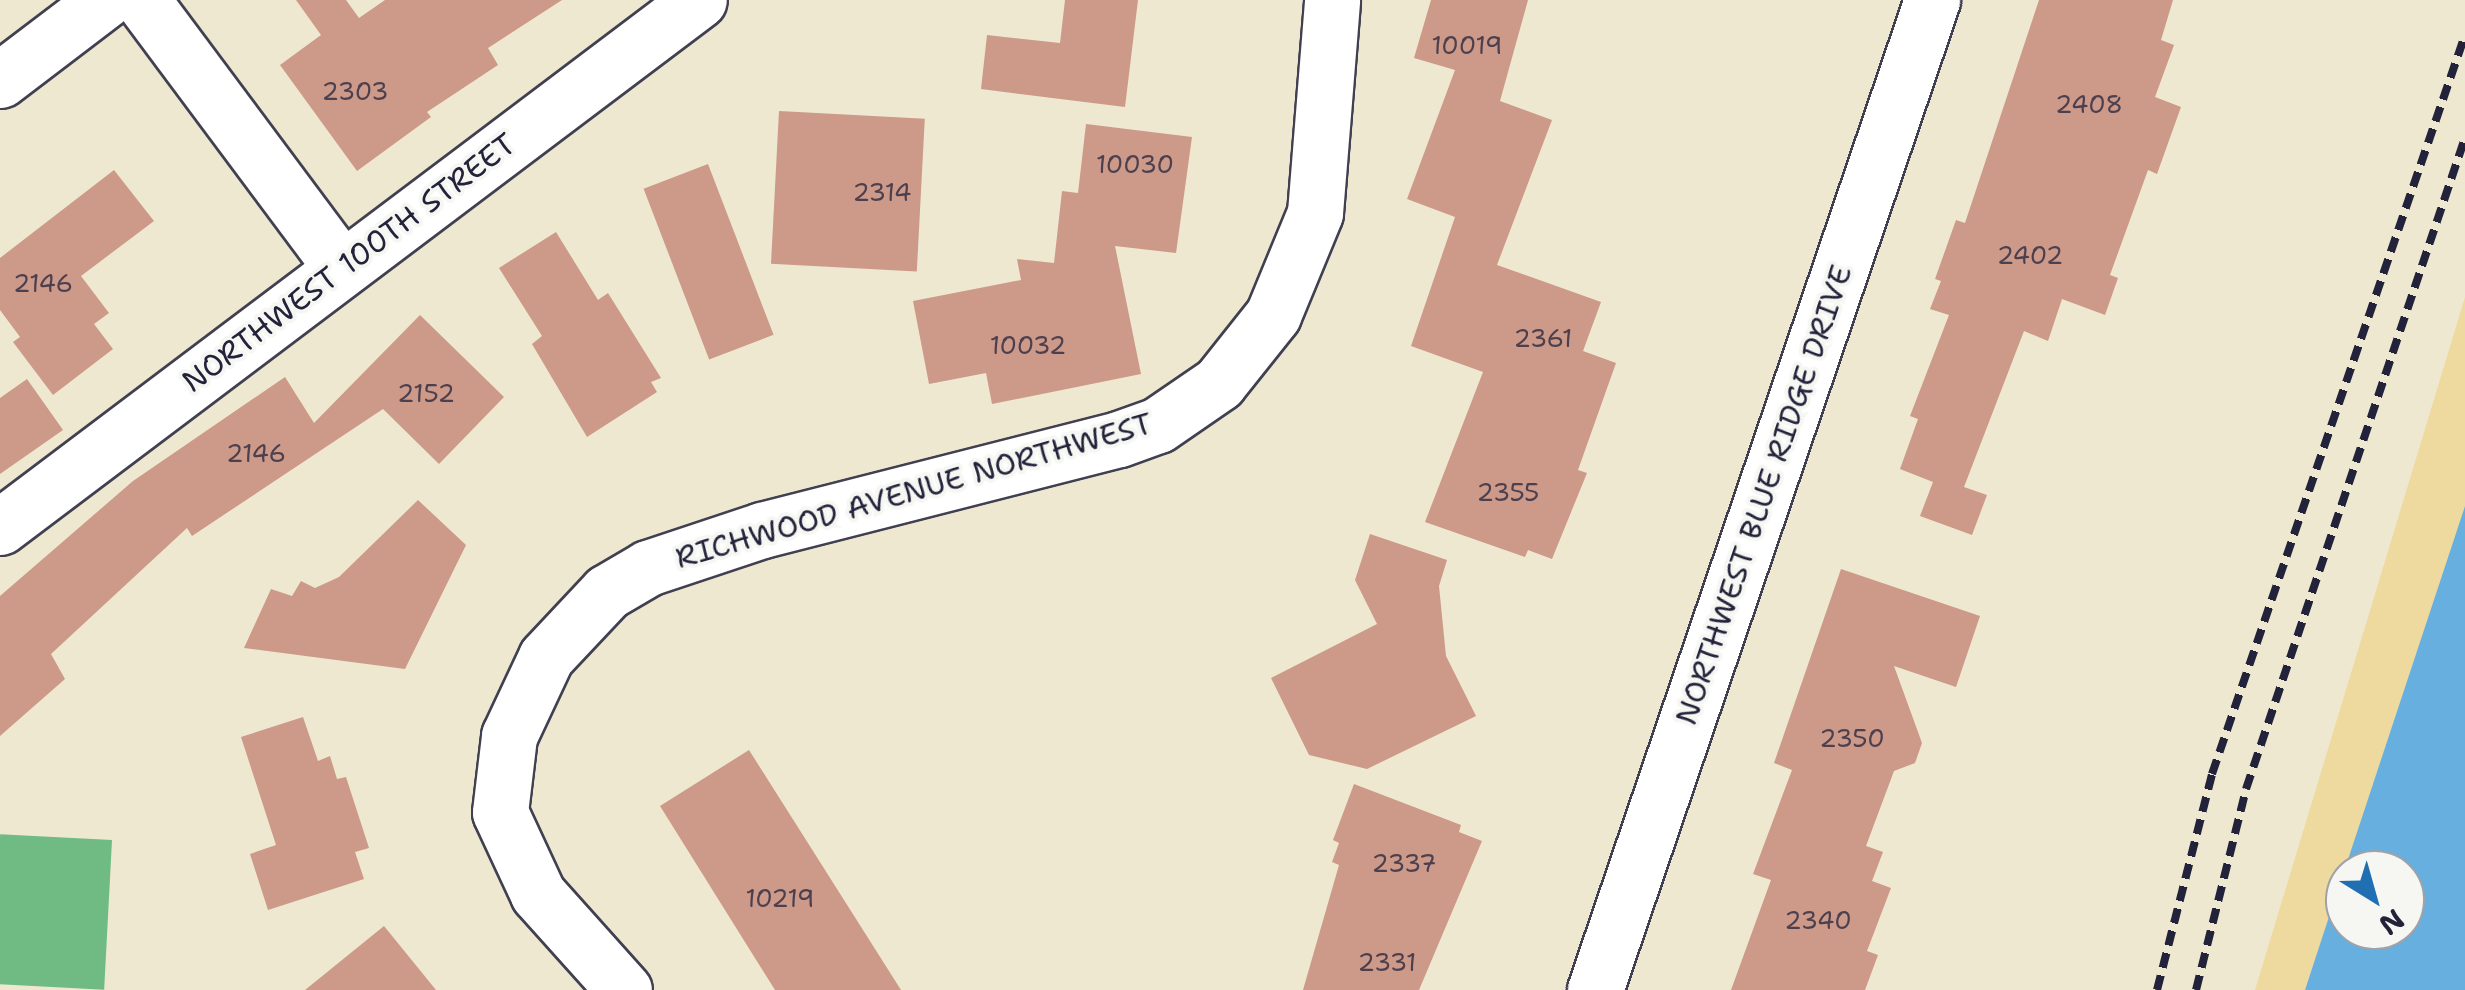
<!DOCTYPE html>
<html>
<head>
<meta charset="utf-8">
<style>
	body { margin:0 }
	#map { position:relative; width:2465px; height:990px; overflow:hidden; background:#eee8d0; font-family:"Shantell Sans",sans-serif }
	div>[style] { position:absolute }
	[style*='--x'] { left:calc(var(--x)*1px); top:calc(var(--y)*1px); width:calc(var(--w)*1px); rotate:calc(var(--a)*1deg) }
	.forest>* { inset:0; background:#70bb83; transform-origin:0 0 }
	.sand>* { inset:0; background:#eeda9e }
	.water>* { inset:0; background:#66afde }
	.building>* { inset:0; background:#cd9989; transform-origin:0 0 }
	.roads { filter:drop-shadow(2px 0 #414051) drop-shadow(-2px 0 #414051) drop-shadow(0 2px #414051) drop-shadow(0 -2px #414051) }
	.minor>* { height:55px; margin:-27.5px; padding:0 27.5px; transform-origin:27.5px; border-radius:27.5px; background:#fff }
	.rail>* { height:8px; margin-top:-4px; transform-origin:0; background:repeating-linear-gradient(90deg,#22223b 0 15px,transparent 0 23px) }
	span { translate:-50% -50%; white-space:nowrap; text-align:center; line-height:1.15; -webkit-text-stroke:8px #f6f6f2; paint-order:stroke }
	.number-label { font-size:25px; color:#4d404e }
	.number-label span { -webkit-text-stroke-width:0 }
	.street-label { font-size:30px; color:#22223b }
	.north { position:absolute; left:2325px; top:850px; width:100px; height:100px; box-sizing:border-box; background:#f6f6f2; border:2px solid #a1a1a9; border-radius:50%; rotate:143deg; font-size:28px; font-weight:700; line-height:40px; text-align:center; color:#22223b }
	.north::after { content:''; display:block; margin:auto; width:35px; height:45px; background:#1f6fb2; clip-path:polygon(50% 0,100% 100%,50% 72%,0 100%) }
</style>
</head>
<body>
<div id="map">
	<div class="forest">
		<i style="left:112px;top:840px;width:150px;height:112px;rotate:93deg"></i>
	</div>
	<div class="sand">
		<i style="clip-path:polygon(2465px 297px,2465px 506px,2305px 990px,2255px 990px)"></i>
	</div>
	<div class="water">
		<i style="clip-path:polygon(evenodd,2465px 506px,2465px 990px,2305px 990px,2322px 938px,2465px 506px,2345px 870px,2405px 870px,2405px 930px,2345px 930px,2345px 870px)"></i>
	</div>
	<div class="building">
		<i style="clip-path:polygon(296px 0,346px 0,359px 18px,385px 0,562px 0,488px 48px,498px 65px,427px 112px,431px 117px,357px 171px,280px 65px,321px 35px)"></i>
		<i style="clip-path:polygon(1065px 0,1138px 0,1125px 107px,981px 89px,987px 35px,1060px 43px)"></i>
		<i style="clip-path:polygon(1431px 0,1528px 0,1500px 101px,1552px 120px,1497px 265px,1601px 302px,1583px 351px,1616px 363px,1578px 470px,1587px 473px,1552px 559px,1528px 550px,1525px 557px,1425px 522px,1483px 372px,1411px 346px,1455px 217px,1407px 199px,1455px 70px,1414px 58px)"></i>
		<i style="clip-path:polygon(2039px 0,2173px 0,2161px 40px,2174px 45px,2155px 97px,2181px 107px,2157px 174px,2148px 170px,2110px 275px,2118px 278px,2105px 315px,2062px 299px,2048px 341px,2024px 331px,1964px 487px,1987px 495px,1972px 535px,1920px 516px,1933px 482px,1900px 469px,1918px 419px,1910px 416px,1949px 315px,1930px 309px,1941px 281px,1935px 279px,1956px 220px,1965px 223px)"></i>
		<i style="left:779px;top:111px;width:146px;height:153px;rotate:3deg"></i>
		<i style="clip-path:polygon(1086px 124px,1192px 137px,1176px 253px,1115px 246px,1141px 374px,992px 404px,986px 373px,929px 384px,913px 301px,1021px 280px,1017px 259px,1054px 263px,1062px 191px,1078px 193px)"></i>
		<i style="left:708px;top:164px;width:183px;height:69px;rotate:69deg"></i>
		<i style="clip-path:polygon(114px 170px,154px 221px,81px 276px,109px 313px,94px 324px,113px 349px,53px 395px,13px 342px,20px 337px,0 310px,0 258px)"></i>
		<i style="clip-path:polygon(556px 232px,598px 300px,608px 293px,661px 378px,651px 382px,657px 392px,587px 437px,532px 344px,542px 336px,499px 268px)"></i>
		<i style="clip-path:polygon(420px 315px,504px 397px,439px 464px,383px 409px,192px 536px,187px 528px,51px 654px,65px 679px,0 736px,0 596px,133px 481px,285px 377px,314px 423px)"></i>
		<i style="clip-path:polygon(27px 379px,63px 430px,0 474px,0 398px)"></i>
		<i style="clip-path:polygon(418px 500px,466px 545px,405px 669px,244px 648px,271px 589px,292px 596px,301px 581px,315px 588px,339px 577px)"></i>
		<i style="clip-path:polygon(1370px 534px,1447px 560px,1439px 586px,1446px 656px,1476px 716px,1367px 769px,1309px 755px,1271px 678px,1377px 624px,1355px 580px)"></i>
		<i style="clip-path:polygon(1841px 569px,1980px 616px,1956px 687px,1894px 666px,1922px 743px,1915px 763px,1894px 771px,1866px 846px,1883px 852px,1872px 881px,1891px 888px,1867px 951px,1878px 955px,1865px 990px,1731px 990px,1771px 880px,1753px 874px,1792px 770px,1774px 763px)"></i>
		<i style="clip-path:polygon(303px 717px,318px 761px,330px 756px,337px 779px,346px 777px,369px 848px,355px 852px,364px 879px,268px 910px,250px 854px,276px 845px,241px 737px)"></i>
		<i style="clip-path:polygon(749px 750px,901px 990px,775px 990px,660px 806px)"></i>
		<i style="clip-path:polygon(1354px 784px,1461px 825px,1459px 832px,1482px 841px,1419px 990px,1303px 990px,1339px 865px,1332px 862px,1339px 843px,1333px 840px)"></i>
		<i style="clip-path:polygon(384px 926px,436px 990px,305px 990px)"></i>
	</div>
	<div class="roads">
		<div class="minor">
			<i style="--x:142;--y:0;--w:334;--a:53.3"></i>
			<i style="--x:0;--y:80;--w:132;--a:-37.3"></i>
			<i style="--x:0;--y:527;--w:875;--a:-37.01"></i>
			<i style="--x:624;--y:990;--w:129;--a:-131.9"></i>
			<i style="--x:538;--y:894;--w:90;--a:-114.9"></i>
			<i style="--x:500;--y:812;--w:77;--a:-83.2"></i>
			<i style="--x:509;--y:736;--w:87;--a:-64.9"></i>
			<i style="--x:546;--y:657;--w:89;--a:-46.8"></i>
			<i style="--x:607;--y:592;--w:48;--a:-30.3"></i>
			<i style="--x:648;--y:568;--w:120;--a:-18.4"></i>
			<i style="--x:762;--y:530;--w:368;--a:-14.3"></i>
			<i style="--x:1119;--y:439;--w:41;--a:-19.7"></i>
			<i style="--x:1158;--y:425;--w:74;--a:-34.5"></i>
			<i style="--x:1219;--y:383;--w:87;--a:-51.5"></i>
			<i style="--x:1273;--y:315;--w:110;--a:-67.6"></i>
			<i style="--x:1315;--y:213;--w:214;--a:-85.4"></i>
			<i style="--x:1595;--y:990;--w:1046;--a:-71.2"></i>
		</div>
	</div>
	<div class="rail">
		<i style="--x:2157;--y:990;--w:223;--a:-75.7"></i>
		<i style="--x:2212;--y:774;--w:781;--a:-71.1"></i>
		<i style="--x:2196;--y:990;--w:207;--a:-76"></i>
		<i style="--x:2246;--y:789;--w:687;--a:-71.41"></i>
	</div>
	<div class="number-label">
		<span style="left:1467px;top:45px">10019</span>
		<span style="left:355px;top:91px">2303</span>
		<span style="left:2089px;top:104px">2408</span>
		<span style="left:1135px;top:164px">10030</span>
		<span style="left:882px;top:192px">2314</span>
		<span style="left:2030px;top:255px">2402</span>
		<span style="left:43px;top:283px">2146</span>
		<span style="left:1543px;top:338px">2361</span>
		<span style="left:1028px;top:345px">10032</span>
		<span style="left:426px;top:393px">2152</span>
		<span style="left:256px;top:453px">2146</span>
		<span style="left:1508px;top:492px">2355</span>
		<span style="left:1852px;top:738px">2350</span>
		<span style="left:1404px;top:863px">2337</span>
		<span style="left:780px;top:898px">10219</span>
		<span style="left:1818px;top:920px">2340</span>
		<span style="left:1387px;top:962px">2331</span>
	</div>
	<div class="street-label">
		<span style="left:349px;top:263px;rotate:-37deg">NORTHWEST 100TH STREET</span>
		<span style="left:914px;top:491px;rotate:-16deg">RICHWOOD AVENUE NORTHWEST</span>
		<span style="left:1764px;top:495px;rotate:-71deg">NORTHWEST BLUE RIDGE DRIVE</span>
	</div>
	<div class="north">N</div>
</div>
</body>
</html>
